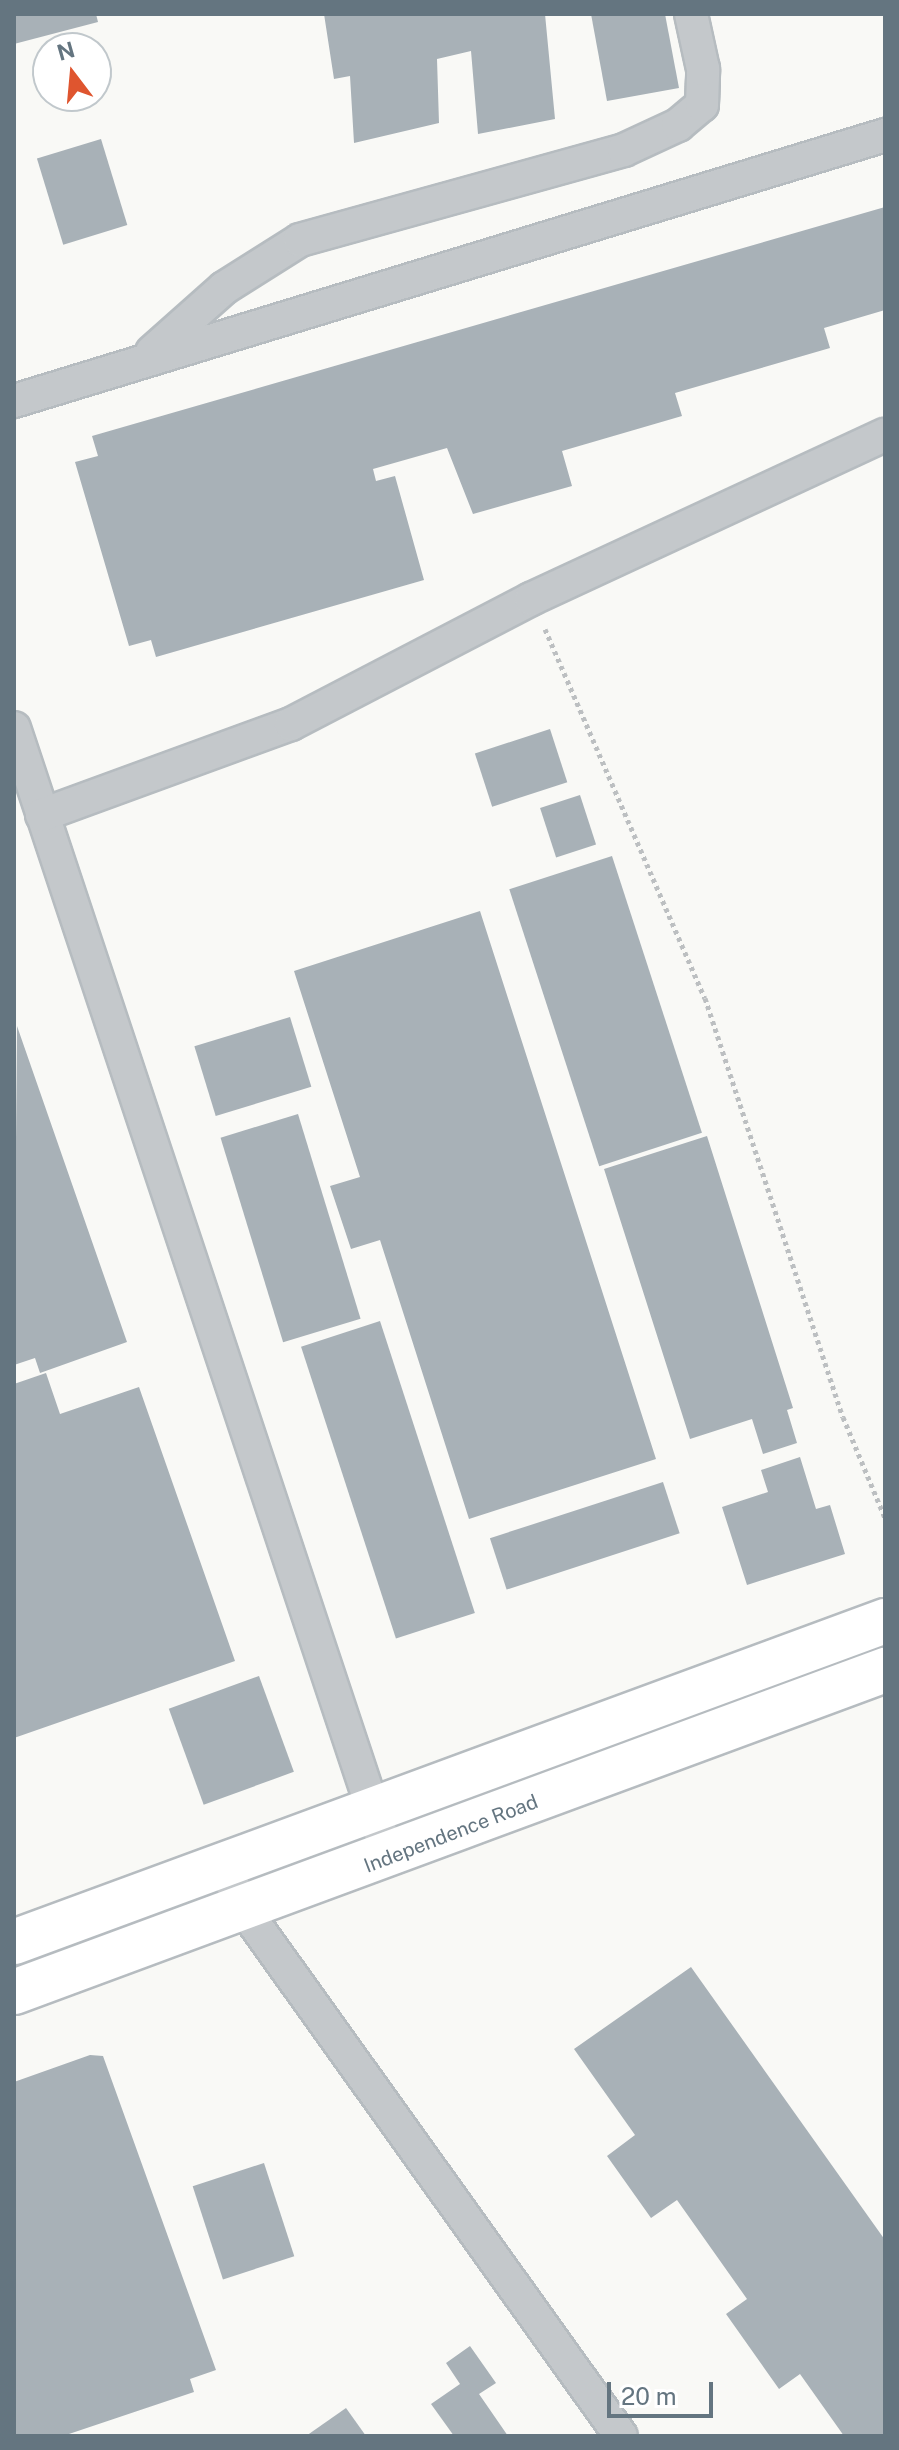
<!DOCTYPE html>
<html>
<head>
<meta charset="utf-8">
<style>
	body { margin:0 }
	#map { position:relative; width:899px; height:2450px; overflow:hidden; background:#f9f9f6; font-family:"Public Sans",sans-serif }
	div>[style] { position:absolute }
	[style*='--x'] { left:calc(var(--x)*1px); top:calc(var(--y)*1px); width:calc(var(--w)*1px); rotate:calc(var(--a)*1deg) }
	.building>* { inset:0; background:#a8b1b7; transform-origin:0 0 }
	.path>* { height:5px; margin-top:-2.5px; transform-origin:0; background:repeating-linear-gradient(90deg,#bcbfc1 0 4px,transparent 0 8px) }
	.roads { filter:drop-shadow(2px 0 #b6bcc0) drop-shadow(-2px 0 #b6bcc0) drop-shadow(0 2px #b6bcc0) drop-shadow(0 -2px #b6bcc0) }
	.street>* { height:32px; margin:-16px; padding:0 16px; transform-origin:16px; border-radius:16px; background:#c4c8cb }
	.secondary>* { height:44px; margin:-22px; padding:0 22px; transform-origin:22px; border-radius:22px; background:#fff }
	span { translate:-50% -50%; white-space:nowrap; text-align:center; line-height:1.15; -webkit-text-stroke:8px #fff; paint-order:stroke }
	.street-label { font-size:20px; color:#647580 }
	.frame { position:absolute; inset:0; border:16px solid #647580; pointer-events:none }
	.north { position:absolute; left:32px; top:32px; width:80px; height:80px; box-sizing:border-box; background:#fff; border:2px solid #c1c8cc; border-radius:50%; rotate:344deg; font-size:22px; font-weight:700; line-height:32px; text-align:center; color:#647580 }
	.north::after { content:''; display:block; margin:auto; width:28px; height:36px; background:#df552f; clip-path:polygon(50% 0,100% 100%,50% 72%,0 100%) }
	.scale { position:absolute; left:607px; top:2382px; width:106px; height:36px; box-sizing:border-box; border:4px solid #647580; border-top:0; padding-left:10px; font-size:24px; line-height:28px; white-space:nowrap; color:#647580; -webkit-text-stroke:6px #fff; paint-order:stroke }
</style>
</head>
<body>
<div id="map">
	<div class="building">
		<i style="clip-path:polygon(14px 14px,96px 14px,98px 22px,14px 44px)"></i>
		<i style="clip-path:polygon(324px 14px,545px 14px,555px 119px,478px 134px,471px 51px,437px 59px,439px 123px,354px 143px,350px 76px,334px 79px)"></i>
		<i style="clip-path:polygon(591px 14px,665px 14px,679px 88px,607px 101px)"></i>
		<i style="left:101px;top:139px;width:90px;height:67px;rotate:73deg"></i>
		<i style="clip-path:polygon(885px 207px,885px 310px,824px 328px,830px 348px,675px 393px,682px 416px,562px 451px,572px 486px,473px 514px,447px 448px,373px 469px,376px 481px,395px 476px,424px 580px,156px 657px,151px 640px,129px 646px,75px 462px,98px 456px,92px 436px)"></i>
		<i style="left:550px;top:729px;width:56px;height:79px;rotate:72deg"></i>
		<i style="left:580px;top:795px;width:52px;height:42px;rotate:72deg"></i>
		<i style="left:612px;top:856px;width:291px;height:108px;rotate:72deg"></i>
		<i style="clip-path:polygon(480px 911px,656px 1459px,469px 1519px,380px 1240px,351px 1249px,330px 1186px,360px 1177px,294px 971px)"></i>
		<i style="left:290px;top:1017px;width:73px;height:100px;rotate:73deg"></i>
		<i style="clip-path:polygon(17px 1026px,127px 1342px,40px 1373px,35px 1358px,14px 1365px)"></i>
		<i style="left:298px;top:1114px;width:214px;height:81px;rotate:73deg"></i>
		<i style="clip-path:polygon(707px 1136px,793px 1408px,787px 1410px,797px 1443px,763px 1454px,752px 1419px,690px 1439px,604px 1169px)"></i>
		<i style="left:380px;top:1321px;width:307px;height:83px;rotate:72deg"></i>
		<i style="clip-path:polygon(46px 1373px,60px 1414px,139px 1387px,235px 1661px,14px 1738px,14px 1384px)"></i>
		<i style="clip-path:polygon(800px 1457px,816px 1509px,830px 1505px,845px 1554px,747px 1585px,722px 1507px,768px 1492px,761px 1470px)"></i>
		<i style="left:663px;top:1482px;width:54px;height:182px;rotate:72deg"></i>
		<i style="left:259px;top:1676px;width:102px;height:96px;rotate:70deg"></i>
		<i style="clip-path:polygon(691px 1967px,885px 2240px,885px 2436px,844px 2436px,800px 2374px,779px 2389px,726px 2314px,747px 2299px,677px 2200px,651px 2218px,607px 2156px,635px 2135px,574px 2049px)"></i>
		<i style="clip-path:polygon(90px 2055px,103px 2056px,216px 2370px,190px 2379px,194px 2392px,63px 2436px,14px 2436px,14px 2082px)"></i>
		<i style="left:264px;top:2163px;width:98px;height:75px;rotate:72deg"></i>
		<i style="clip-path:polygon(470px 2346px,496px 2383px,479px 2394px,508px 2436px,454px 2436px,431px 2404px,460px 2384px,446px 2363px)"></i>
		<i style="clip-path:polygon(346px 2408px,366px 2436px,306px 2436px)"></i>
	</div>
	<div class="path">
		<i style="--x:545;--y:629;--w:402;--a:66.6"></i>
		<i style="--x:705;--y:998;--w:441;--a:71.8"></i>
		<i style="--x:843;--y:1417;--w:109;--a:67.4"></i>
	</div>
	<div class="roads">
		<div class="street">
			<i style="--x:152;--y:352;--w:96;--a:-41.6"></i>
			<i style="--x:224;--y:288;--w:90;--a:-32.3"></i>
			<i style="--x:300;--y:240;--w:336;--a:-15.5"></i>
			<i style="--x:624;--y:150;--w:60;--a:-24.8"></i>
			<i style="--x:678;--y:125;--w:31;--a:-40"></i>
			<i style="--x:702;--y:105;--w:36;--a:-88"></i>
			<i style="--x:703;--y:69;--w:56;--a:-102.3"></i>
			<i style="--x:14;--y:401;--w:911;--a:-16.98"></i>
			<i style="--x:14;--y:728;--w:1191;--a:71.64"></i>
			<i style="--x:42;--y:815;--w:265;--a:-20.1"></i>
			<i style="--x:291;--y:724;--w:271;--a:-27.5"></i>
			<i style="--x:531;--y:599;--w:390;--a:-24.9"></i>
			<i style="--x:223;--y:1866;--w:51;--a:63.4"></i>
			<i style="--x:246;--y:1912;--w:644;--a:54.41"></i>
		</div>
		<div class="secondary">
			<i style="--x:14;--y:1942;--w:928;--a:-20.23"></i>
			<i style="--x:14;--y:1992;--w:929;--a:-20.29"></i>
		</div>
	</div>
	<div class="street-label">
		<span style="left:451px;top:1834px;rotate:-21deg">Independence Road</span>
	</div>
	<div class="frame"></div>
	<div class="north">N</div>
	<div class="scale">20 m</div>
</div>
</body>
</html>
